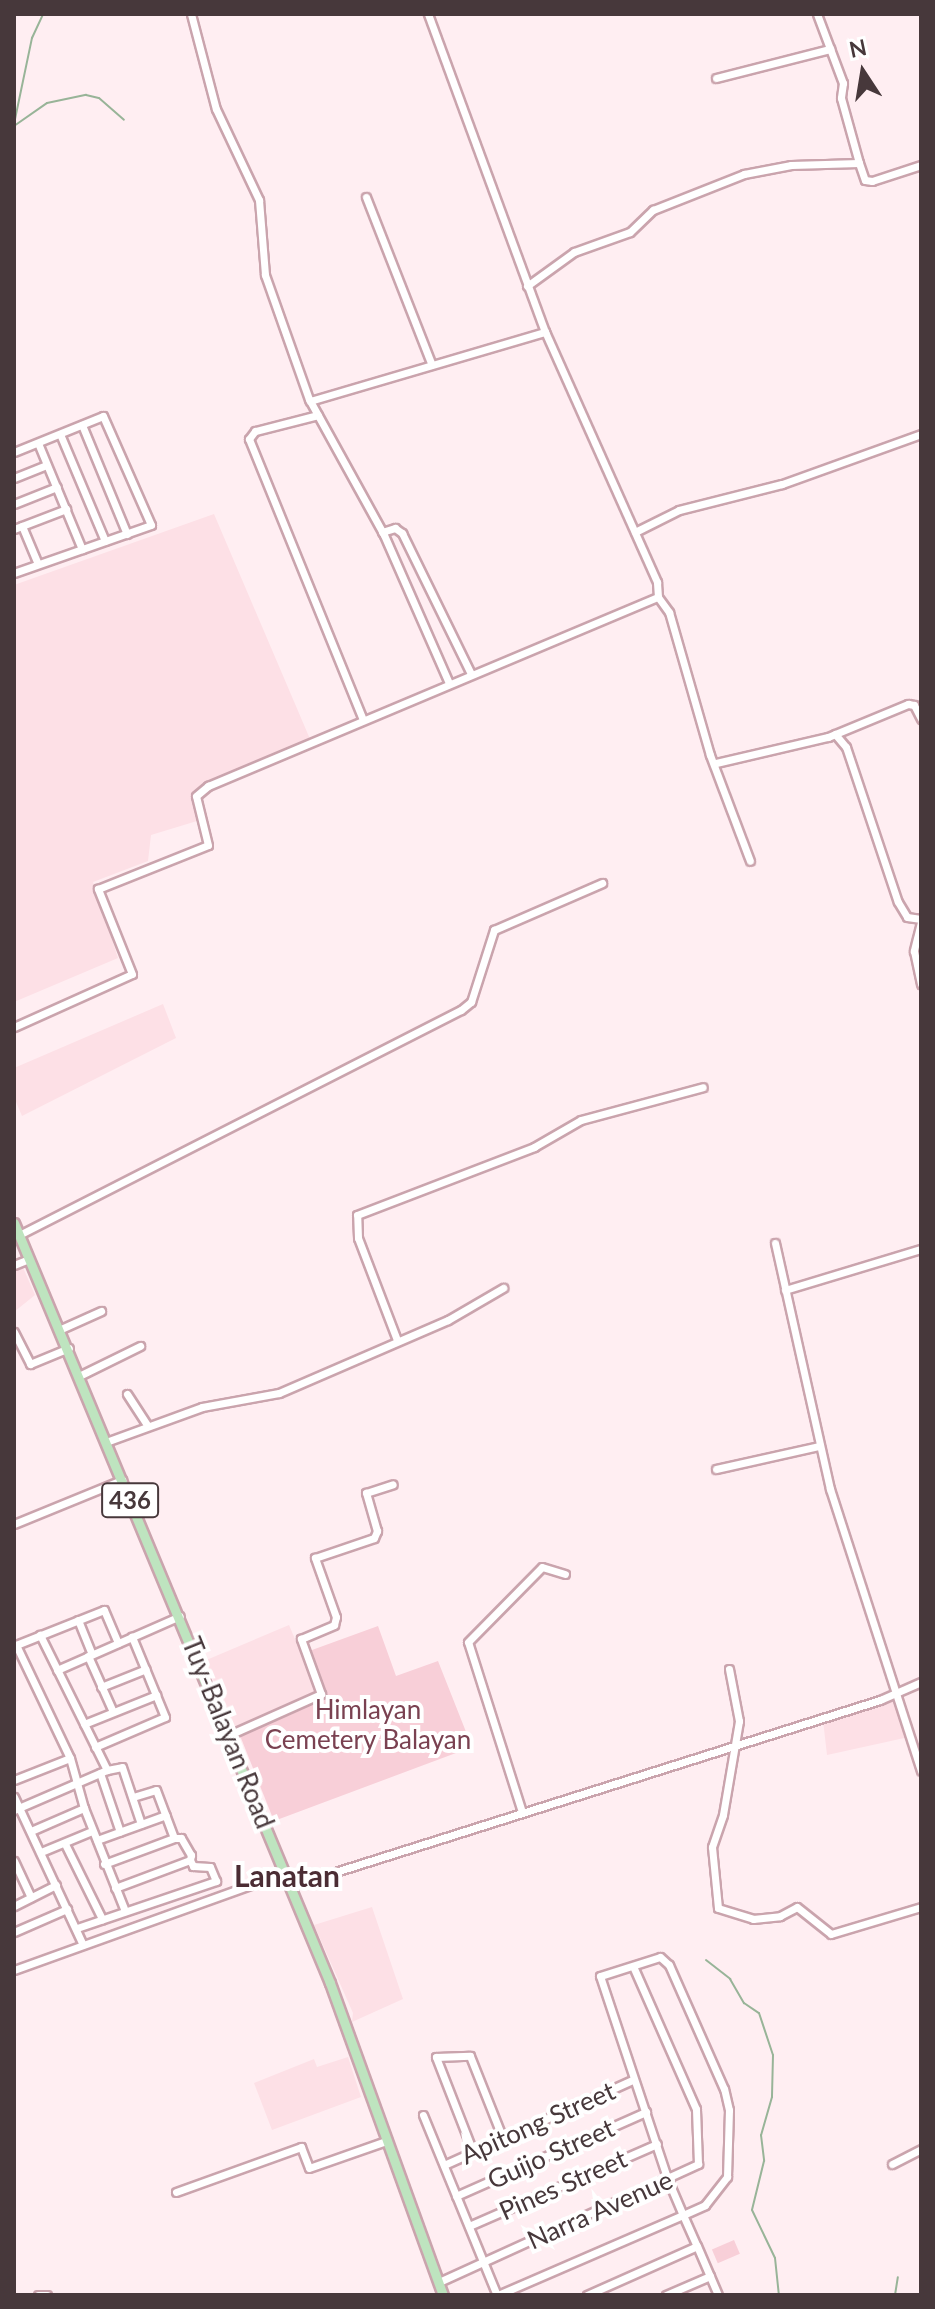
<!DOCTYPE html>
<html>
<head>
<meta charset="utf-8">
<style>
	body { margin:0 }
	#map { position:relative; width:935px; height:2309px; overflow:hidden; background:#ffeef2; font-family:Lato,sans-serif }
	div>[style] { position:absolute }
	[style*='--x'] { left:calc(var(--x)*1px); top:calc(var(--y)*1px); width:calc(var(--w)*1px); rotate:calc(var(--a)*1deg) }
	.built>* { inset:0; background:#fde0e6; transform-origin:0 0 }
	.green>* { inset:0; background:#f8cfd8; transform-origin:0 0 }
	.stream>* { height:2px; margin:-1px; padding:0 1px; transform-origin:1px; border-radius:1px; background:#98b498 }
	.roads { filter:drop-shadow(2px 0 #caa4ad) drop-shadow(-2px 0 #caa4ad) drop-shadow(0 2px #caa4ad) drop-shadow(0 -2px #caa4ad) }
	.minor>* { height:7px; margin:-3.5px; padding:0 3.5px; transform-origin:3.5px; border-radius:3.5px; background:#fff }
	.major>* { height:9px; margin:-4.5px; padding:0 4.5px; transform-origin:4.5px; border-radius:4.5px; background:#bee4bf }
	span { translate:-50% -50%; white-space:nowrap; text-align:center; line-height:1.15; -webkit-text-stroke:8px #fff; paint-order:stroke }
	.shield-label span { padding:2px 6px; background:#fff; border:2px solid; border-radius:6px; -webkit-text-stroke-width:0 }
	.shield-label { font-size:24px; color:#47383b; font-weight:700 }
	.park-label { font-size:26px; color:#7a4151 }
	.street-label { font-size:26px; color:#47383b }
	.quarter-label { font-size:30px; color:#4b2d34; font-weight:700 }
	.frame { position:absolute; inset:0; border:16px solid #47383b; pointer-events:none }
	.north { position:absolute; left:823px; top:32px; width:80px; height:80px; -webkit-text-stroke:6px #fff; paint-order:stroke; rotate:348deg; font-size:22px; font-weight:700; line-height:32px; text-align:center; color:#47383b }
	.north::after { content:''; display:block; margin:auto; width:28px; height:36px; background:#47383b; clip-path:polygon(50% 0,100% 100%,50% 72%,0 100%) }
</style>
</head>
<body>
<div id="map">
	<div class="built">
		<i style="clip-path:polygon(214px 514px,310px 739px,207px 783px,193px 797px,197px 821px,151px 835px,148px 861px,93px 882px,118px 958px,14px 1002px,14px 585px)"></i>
		<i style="clip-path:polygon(163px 1004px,176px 1038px,22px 1116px,14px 1097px,14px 1068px)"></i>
		<i style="clip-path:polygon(21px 1263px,35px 1295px,14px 1312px,14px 1266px)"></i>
		<i style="left:289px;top:1625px;width:74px;height:91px;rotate:67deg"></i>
		<i style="clip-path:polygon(897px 1697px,909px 1737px,827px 1755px,823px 1720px)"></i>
		<i style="clip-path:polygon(372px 1907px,403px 1999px,352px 2022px,353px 2013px,314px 1925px)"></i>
		<i style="clip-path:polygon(348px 2057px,361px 2097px,272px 2130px,254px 2083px,314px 2059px,317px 2067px)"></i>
	</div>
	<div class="green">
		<i style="clip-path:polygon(378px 1626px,396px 1676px,438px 1661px,472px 1747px,274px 1821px,237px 1728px,318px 1693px,301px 1654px)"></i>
		<i style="left:734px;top:2240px;width:15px;height:24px;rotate:67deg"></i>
	</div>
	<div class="stream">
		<i style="--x:14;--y:124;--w:88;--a:-78.2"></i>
		<i style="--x:32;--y:38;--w:26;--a:-65"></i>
		<i style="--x:14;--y:126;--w:40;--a:-34.9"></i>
		<i style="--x:47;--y:103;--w:40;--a:-12"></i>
		<i style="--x:86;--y:95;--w:13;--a:13"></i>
		<i style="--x:99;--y:98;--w:33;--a:41"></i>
		<i style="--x:706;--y:1960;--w:31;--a:38"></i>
		<i style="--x:730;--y:1979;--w:28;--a:60"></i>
		<i style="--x:744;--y:2003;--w:18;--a:34"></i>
		<i style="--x:759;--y:2013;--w:44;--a:71.6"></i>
		<i style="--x:773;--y:2055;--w:42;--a:91.4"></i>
		<i style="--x:772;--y:2097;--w:40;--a:106"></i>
		<i style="--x:761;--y:2135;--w:26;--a:83"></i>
		<i style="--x:764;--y:2161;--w:50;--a:103.8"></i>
		<i style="--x:752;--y:2210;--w:53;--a:64.4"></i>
		<i style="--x:775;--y:2258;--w:37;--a:84"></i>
		<i style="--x:895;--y:2295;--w:18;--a:-81"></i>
	</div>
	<div class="roads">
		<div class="minor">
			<i style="--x:191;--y:14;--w:98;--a:75.3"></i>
			<i style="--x:216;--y:109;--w:101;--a:64.7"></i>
			<i style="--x:259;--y:200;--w:75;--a:85.4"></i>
			<i style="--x:265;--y:275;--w:132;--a:70.5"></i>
			<i style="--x:309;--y:399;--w:155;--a:61.1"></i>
			<i style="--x:384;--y:535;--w:162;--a:66.3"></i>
			<i style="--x:817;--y:14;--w:74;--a:69.4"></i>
			<i style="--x:843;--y:83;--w:15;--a:98"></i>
			<i style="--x:841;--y:98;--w:67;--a:74.5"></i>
			<i style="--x:716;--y:78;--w:118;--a:-14.3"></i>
			<i style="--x:366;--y:197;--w:180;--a:68.6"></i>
			<i style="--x:527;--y:286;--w:58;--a:-35.9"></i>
			<i style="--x:574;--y:252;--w:59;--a:-19.7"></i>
			<i style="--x:630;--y:232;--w:32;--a:-44"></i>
			<i style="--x:653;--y:210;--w:98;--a:-21.6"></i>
			<i style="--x:744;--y:174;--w:48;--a:-10.8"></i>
			<i style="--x:791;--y:165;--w:68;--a:-1.7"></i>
			<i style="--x:859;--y:163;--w:18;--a:71"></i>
			<i style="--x:865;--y:180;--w:7;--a:8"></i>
			<i style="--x:872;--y:181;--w:52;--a:-18.1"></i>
			<i style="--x:310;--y:401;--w:245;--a:-16.4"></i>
			<i style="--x:318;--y:415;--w:65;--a:165.7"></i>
			<i style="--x:255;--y:431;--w:10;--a:127"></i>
			<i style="--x:249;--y:439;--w:303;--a:67.9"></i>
			<i style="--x:82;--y:425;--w:118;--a:67.6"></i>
			<i style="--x:60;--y:434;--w:116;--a:67.2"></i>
			<i style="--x:38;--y:443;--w:115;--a:67.5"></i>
			<i style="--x:14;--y:452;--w:96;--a:-22"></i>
			<i style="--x:103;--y:416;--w:119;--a:66.2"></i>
			<i style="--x:151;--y:525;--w:145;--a:160.7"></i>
			<i style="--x:14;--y:478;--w:35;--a:-22"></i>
			<i style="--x:14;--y:504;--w:46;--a:-21.6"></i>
			<i style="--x:22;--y:526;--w:41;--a:67.2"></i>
			<i style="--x:14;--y:529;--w:56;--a:-21"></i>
			<i style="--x:382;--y:532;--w:14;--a:-17"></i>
			<i style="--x:395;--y:528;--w:9;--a:36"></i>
			<i style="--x:402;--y:533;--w:157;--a:63.9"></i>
			<i style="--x:635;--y:532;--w:49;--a:-26.6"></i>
			<i style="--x:679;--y:510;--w:106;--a:-14.2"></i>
			<i style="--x:782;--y:484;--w:148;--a:-19.8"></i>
			<i style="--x:658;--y:597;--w:19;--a:54"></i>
			<i style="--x:669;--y:612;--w:149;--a:74"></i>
			<i style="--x:710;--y:755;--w:113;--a:69.3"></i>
			<i style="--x:835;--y:734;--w:17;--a:50"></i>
			<i style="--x:846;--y:747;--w:163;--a:71.5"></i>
			<i style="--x:898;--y:902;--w:17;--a:59"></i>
			<i style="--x:907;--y:917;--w:14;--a:8"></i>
			<i style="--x:716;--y:763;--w:115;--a:-13.1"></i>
			<i style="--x:828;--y:737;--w:87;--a:-22.4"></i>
			<i style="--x:908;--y:704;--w:6;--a:9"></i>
			<i style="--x:914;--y:705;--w:16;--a:63"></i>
			<i style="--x:921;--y:922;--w:30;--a:104"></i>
			<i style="--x:914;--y:951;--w:34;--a:78"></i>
			<i style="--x:14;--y:1027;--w:129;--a:-24.2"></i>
			<i style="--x:132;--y:974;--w:92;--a:-111.8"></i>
			<i style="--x:98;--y:889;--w:118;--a:-21.8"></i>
			<i style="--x:208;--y:845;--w:50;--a:-103.8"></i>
			<i style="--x:196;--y:796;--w:16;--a:-40"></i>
			<i style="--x:208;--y:786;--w:488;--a:-22.8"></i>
			<i style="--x:658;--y:597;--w:15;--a:-94"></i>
			<i style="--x:657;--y:582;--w:274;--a:-114.1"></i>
			<i style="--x:545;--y:332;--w:339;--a:-110.2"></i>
			<i style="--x:19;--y:1235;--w:496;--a:-27"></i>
			<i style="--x:461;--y:1010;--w:13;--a:-39"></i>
			<i style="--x:471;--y:1002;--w:76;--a:-72.3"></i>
			<i style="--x:494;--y:930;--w:118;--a:-23.5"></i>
			<i style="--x:775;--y:1243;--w:252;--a:77.4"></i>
			<i style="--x:830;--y:1489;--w:296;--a:72.1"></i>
			<i style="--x:14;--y:1265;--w:16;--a:-22"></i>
			<i style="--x:785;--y:1290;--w:142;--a:-16.8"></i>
			<i style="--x:61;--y:1329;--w:44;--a:-24.2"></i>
			<i style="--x:14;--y:1332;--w:36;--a:63"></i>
			<i style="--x:30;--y:1364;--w:42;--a:-22.3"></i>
			<i style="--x:397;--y:1340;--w:109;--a:-110.9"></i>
			<i style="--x:358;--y:1238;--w:23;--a:-92"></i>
			<i style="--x:357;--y:1215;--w:190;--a:-21"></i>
			<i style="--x:534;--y:1147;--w:54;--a:-29.9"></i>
			<i style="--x:581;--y:1120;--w:126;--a:-15.1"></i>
			<i style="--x:81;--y:1375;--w:66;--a:-26.2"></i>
			<i style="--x:127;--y:1394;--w:37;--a:57"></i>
			<i style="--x:106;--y:1442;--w:102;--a:-20"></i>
			<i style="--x:202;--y:1407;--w:78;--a:-10.3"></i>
			<i style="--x:279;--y:1393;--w:184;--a:-23.4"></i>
			<i style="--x:448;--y:1320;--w:64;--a:-30.2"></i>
			<i style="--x:716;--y:1469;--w:106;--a:-12.6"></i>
			<i style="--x:14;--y:1524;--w:117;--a:-22.2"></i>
			<i style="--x:78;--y:1620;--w:37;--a:68"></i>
			<i style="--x:118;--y:1643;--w:36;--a:-113"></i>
			<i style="--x:104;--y:1610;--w:95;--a:158.3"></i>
			<i style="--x:16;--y:1645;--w:125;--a:64.5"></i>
			<i style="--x:70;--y:1758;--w:52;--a:74.4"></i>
			<i style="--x:84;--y:1808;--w:111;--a:68.3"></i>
			<i style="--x:88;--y:1656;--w:61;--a:65.9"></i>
			<i style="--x:729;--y:1669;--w:53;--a:79.1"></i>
			<i style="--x:739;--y:1721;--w:95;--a:99.7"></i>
			<i style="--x:723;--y:1815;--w:34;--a:109"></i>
			<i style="--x:712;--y:1847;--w:61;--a:84.4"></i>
			<i style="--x:718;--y:1908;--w:37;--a:17"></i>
			<i style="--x:753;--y:1919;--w:27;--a:-6"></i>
			<i style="--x:780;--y:1916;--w:19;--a:-28"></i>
			<i style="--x:797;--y:1907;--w:43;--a:38.5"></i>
			<i style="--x:831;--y:1934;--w:94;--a:-16.7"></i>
			<i style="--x:57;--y:1670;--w:134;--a:-23.7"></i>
			<i style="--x:101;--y:1687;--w:48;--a:-21.8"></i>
			<i style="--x:84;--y:1724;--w:78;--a:-21.9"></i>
			<i style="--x:229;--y:1735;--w:101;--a:-24"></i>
			<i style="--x:321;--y:1694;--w:59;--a:-110"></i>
			<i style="--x:301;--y:1639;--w:36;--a:-23"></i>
			<i style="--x:334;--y:1625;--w:8;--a:-76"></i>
			<i style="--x:336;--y:1617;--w:63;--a:-109.6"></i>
			<i style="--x:315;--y:1558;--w:62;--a:-18.7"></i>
			<i style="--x:374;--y:1538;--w:8;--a:-67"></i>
			<i style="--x:377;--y:1531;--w:40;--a:-106"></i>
			<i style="--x:366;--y:1493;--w:28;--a:-18"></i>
			<i style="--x:95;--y:1747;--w:76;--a:-23.2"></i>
			<i style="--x:165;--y:1717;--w:87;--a:-112.4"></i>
			<i style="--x:107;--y:1770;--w:15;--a:-11"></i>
			<i style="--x:122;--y:1767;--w:60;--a:71.6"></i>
			<i style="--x:100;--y:1773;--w:62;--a:71.3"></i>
			<i style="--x:14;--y:1780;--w:60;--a:-21.4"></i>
			<i style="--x:14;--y:1797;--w:163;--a:65"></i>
			<i style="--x:133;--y:1797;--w:24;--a:-17"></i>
			<i style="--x:156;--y:1790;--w:51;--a:69.4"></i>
			<i style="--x:14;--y:1810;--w:101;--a:-23.3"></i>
			<i style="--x:107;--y:1770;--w:151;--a:-116.4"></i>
			<i style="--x:522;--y:1812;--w:178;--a:-107.6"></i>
			<i style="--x:468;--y:1642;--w:105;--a:-45.4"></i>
			<i style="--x:542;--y:1567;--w:24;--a:17"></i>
			<i style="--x:31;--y:1831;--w:58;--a:-23.5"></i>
			<i style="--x:97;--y:1840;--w:73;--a:-19.9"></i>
			<i style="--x:65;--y:1844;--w:84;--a:63.7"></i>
			<i style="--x:41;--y:1852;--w:55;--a:-22.4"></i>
			<i style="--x:14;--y:1861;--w:40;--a:65"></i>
			<i style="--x:104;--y:1864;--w:75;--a:-20.4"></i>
			<i style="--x:174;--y:1838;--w:7;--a:0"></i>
			<i style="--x:181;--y:1838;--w:20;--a:60"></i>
			<i style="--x:191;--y:1855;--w:5;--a:101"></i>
			<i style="--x:190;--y:1860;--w:80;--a:159.5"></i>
			<i style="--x:291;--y:1886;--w:618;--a:-17.53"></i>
			<i style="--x:880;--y:1700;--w:45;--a:-23.7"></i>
			<i style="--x:14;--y:1906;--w:47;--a:-26.6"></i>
			<i style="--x:77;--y:1928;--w:147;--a:-18.7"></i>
			<i style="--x:216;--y:1881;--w:15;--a:-113"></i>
			<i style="--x:210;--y:1867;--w:17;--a:-177"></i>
			<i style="--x:193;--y:1866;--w:7;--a:-117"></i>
			<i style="--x:14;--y:1932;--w:58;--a:-23.5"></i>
			<i style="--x:14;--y:1970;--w:287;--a:-19.8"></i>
			<i style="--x:423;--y:2115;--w:195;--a:67.7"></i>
			<i style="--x:473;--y:2152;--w:102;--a:-111.3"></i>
			<i style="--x:436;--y:2057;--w:34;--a:-2"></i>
			<i style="--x:470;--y:2056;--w:89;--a:68.3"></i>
			<i style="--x:892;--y:2164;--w:33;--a:-27"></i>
			<i style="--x:444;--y:2165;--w:206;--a:-24.3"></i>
			<i style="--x:176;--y:2192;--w:133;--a:-19.8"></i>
			<i style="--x:301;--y:2147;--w:22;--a:69"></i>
			<i style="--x:309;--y:2168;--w:82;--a:-19.3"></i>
			<i style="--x:456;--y:2196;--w:208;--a:-23.9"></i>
			<i style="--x:469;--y:2226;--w:205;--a:-23.6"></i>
			<i style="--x:439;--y:2282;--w:285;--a:-24.5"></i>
			<i style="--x:698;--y:2164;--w:55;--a:-92.1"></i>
			<i style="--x:696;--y:2109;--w:156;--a:-113.8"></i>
			<i style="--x:38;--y:2295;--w:9;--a:0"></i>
			<i style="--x:498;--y:2295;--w:202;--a:-23.4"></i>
			<i style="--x:683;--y:2215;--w:24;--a:-24"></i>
			<i style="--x:705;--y:2205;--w:36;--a:-52"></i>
			<i style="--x:727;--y:2177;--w:67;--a:-88.3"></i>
			<i style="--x:729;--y:2110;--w:22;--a:-103"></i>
			<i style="--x:724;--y:2089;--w:136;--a:-113.9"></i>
			<i style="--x:669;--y:1965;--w:12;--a:-138"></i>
			<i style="--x:660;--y:1957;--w:63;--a:162.4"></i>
			<i style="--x:600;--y:1976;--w:215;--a:71.6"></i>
			<i style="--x:668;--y:2180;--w:38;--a:67"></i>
			<i style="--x:683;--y:2215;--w:34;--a:66"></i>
			<i style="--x:697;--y:2246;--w:53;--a:66.8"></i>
			<i style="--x:587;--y:2295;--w:120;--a:-24"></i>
			<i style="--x:666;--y:2295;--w:48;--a:-23.4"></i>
		</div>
		<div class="major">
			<i style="--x:14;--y:1223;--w:823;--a:67.42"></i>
			<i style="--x:330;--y:1983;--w:332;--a:70.1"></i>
		</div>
	</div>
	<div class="shield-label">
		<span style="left:130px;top:1500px">436</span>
	</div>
	<div class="park-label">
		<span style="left:368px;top:1725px">Himlayan<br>Cemetery Balayan</span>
	</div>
	<div class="street-label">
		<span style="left:228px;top:1733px;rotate:68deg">Tuy-Balayan Road</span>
		<span style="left:538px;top:2123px;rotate:-24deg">Apitong Street</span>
		<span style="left:551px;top:2154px;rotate:-24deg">Guijo Street</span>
		<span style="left:563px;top:2185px;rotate:-24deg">Pines Street</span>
		<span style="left:600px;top:2210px;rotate:-24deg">Narra Avenue</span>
	</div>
	<div class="quarter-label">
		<span style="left:287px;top:1875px">Lanatan</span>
	</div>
	<div class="frame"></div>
	<div class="north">N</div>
</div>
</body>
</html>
